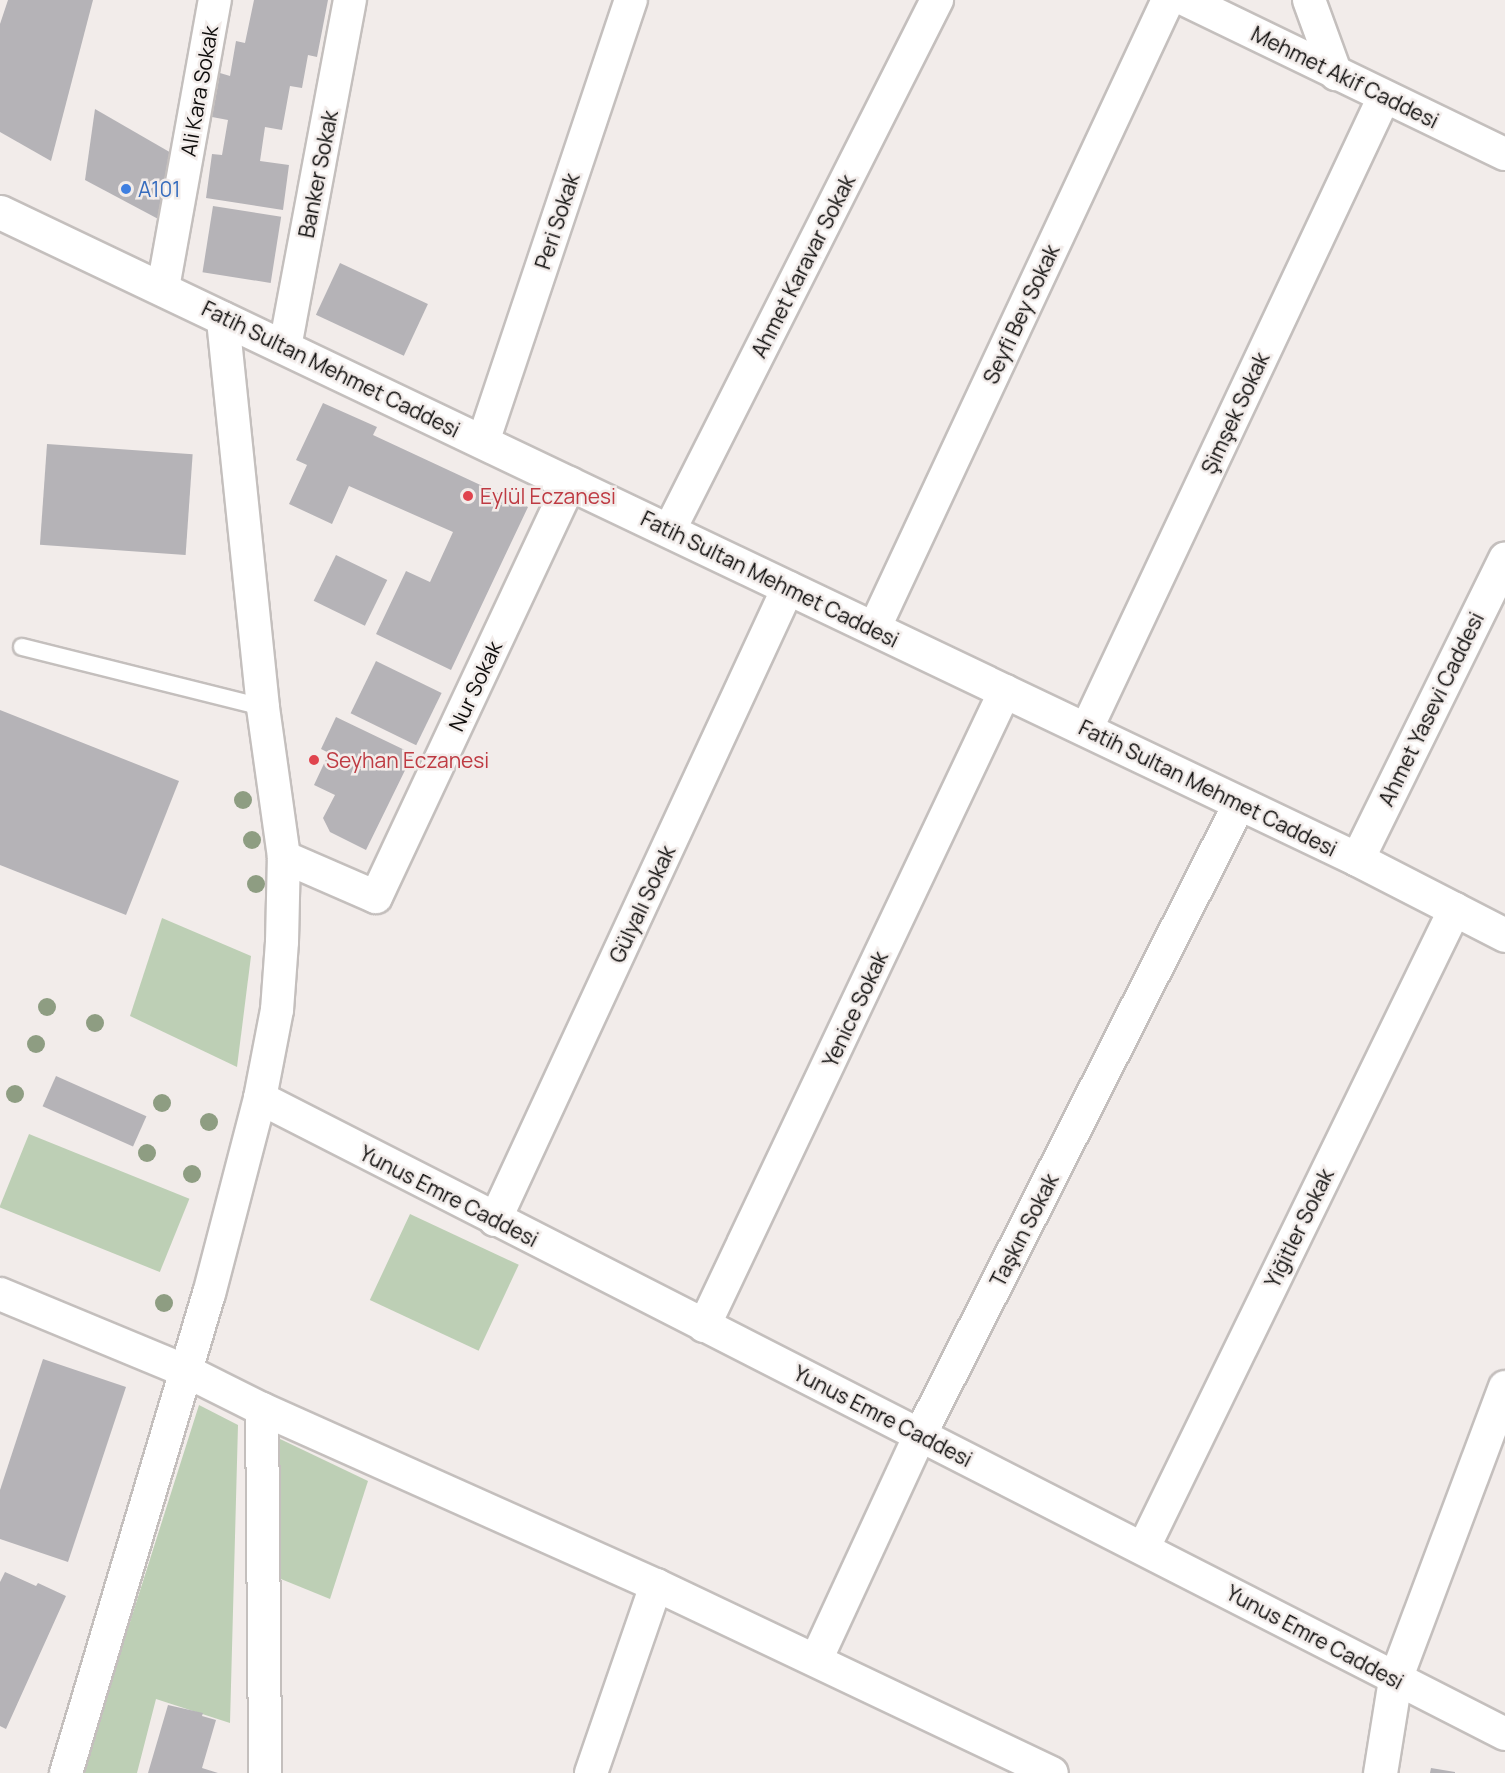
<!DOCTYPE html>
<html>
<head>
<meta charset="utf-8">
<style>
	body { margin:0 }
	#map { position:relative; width:1505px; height:1773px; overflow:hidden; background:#f2ecea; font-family:Manrope,sans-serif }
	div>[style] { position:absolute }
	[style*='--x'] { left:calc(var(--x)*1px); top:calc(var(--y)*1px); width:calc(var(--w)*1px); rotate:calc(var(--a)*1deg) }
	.green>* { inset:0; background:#bdcfb5; transform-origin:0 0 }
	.building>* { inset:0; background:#b5b3b7; transform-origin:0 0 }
	.roads { filter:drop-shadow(2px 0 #c4bfbd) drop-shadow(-2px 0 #c4bfbd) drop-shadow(0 2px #c4bfbd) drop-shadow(0 -2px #c4bfbd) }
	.service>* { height:16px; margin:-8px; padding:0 8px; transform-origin:8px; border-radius:8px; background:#fff }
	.minor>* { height:32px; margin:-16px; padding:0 16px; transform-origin:16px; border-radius:16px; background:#fff }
	.tertiary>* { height:33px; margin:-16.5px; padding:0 16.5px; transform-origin:16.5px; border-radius:16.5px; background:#fff }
	.trees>* { width:18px; height:18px; margin:-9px; border-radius:50%; background:#8e9d82 }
	.dots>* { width:16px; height:16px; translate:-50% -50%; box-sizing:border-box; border:3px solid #f2ecea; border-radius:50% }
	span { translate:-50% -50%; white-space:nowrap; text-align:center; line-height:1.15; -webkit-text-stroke:5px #f2ecea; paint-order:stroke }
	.street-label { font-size:21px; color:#0d0c0b }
	.shop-label { font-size:21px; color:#366cbe }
	.left { translate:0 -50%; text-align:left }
	.health-label { font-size:21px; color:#be3a42 }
</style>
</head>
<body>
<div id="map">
	<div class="green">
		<i style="clip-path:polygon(162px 918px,251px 956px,237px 1067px,130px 1016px)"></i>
		<i style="left:29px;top:1134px;width:173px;height:79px;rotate:22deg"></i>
		<i style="left:410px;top:1214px;width:120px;height:95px;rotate:25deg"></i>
		<i style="clip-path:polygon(199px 1405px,238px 1425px,230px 1723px,156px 1699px,137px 1773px,82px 1773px)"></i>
		<i style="clip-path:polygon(278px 1438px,368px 1481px,330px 1599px,276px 1577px)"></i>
	</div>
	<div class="building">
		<i style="clip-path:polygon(8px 0,93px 0,51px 161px,0 132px,0 24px)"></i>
		<i style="clip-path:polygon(254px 0,328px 0,317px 57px,308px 55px,302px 88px,290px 86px,282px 130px,265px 127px,260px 161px,289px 165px,283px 210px,206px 198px,212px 154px,222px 155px,228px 120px,212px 117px,220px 73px,230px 76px,236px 41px,245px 43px)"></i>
		<i style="clip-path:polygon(95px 109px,173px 154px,162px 221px,85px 180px)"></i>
		<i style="left:213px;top:206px;width:69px;height:67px;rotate:9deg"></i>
		<i style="left:340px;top:263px;width:97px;height:57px;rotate:25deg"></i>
		<i style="clip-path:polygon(323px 403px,377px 427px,373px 435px,528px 507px,451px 670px,376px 634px,406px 571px,430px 582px,453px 532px,349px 486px,332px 524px,289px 504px,307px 465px,296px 460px)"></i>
		<i style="left:47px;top:444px;width:146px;height:101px;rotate:4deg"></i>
		<i style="left:336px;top:555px;width:57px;height:51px;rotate:26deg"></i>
		<i style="left:376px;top:661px;width:73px;height:58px;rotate:26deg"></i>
		<i style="clip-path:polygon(0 710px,179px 781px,126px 915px,0 865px)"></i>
		<i style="clip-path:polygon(336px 717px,413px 754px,366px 850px,330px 832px,323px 818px,335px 795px,314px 785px,329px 753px,321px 749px)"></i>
		<i style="left:56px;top:1076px;width:99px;height:33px;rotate:24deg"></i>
		<i style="clip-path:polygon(43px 1359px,126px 1387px,68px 1562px,0 1539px,0 1490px)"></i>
		<i style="clip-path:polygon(5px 1572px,36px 1586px,38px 1583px,66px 1596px,6px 1729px,0 1726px,0 1582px)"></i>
		<i style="clip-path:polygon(168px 1705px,203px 1713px,202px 1716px,216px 1720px,202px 1768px,218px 1773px,148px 1773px)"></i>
		<i style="clip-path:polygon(1431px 1768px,1455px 1772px,1455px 1773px,1430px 1773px)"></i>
	</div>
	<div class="roads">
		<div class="service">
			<i style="--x:22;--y:647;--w:248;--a:14"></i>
		</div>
		<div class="minor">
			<i style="--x:1186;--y:0;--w:354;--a:25.8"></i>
			<i style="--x:1309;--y:0;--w:79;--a:70"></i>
			<i style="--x:163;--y:288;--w:293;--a:-79.8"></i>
			<i style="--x:285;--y:347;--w:353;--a:-79.4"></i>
			<i style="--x:483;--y:442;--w:466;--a:-71.5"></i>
			<i style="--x:669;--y:531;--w:595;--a:-63.22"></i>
			<i style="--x:874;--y:629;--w:694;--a:-64.95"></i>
			<i style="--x:1086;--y:730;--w:700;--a:-64.79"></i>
			<i style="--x:284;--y:857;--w:100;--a:23.5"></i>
			<i style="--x:376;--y:897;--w:457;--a:-64.9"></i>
			<i style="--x:260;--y:1098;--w:1398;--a:27.06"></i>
			<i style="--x:495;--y:1220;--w:697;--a:-65.13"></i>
			<i style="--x:0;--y:1294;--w:204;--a:22.5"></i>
			<i style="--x:188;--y:1372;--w:83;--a:26.6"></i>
			<i style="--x:262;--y:1409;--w:432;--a:24.1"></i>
			<i style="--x:656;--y:1585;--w:438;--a:25.4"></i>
			<i style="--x:704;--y:1326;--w:703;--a:-64.64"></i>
			<i style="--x:262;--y:1409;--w:364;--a:89.5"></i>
			<i style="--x:1144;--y:1547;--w:710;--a:-64.01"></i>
			<i style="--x:816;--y:1660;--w:248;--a:-65.2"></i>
			<i style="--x:920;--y:1435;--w:708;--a:-63.15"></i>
			<i style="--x:66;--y:1773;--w:500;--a:-73.4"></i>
			<i style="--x:209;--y:1294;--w:203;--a:-75.4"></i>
			<i style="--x:260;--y:1098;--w:90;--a:-79.1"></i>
			<i style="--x:277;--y:1010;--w:68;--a:-85.8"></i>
			<i style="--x:282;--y:942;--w:85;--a:-88.7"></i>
			<i style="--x:284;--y:857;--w:151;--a:-98"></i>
			<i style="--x:263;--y:707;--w:391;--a:-95.9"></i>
			<i style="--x:591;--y:1773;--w:199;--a:-70.9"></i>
		</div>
		<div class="tertiary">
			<i style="--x:0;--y:212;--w:1503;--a:25.49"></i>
			<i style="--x:1357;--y:859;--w:166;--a:27.2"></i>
			<i style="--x:1357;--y:859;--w:335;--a:-63.8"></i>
			<i style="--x:1380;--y:1773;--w:95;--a:-80.9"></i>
			<i style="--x:1395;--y:1679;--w:312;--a:-69.4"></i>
		</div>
	</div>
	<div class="trees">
		<i style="left:243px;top:800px"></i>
		<i style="left:252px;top:840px"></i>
		<i style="left:256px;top:884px"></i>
		<i style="left:47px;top:1007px"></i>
		<i style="left:95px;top:1023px"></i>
		<i style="left:36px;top:1044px"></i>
		<i style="left:15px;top:1094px"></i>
		<i style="left:162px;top:1103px"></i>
		<i style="left:209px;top:1122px"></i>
		<i style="left:147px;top:1153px"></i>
		<i style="left:192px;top:1174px"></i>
		<i style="left:164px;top:1303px"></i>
	</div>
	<div class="dots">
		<i style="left:126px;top:189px;background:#3f7fe0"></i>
		<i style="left:468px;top:496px;background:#e0444e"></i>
		<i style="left:314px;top:760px;background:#e0444e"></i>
	</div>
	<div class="street-label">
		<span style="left:1345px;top:77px;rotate:26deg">Mehmet Akif Caddesi</span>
		<span style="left:199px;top:91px;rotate:-80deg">Ali Kara Sokak</span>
		<span style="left:318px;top:174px;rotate:-79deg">Banker Sokak</span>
		<span style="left:557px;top:221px;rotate:-72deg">Peri Sokak</span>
		<span style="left:803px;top:266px;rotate:-63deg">Ahmet Karavar Sokak</span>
		<span style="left:1021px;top:314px;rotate:-65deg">Seyfi Bey Sokak</span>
		<span style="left:331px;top:369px;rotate:26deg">Fatih Sultan Mehmet Caddesi</span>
		<span style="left:1235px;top:413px;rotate:-65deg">Şimşek Sokak</span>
		<span style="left:770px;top:579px;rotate:26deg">Fatih Sultan Mehmet Caddesi</span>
		<span style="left:475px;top:686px;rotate:-65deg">Nur Sokak</span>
		<span style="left:1431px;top:709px;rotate:-64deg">Ahmet Yasevi Caddesi</span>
		<span style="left:1208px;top:788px;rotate:26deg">Fatih Sultan Mehmet Caddesi</span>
		<span style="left:642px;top:904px;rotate:-65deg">Gülyalı Sokak</span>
		<span style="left:855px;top:1009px;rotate:-65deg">Yenice Sokak</span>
		<span style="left:449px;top:1196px;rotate:27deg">Yunus Emre Caddesi</span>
		<span style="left:1299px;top:1228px;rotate:-64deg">Yiğitler Sokak</span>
		<span style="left:1024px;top:1230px;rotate:-63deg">Taşkın Sokak</span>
		<span style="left:883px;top:1416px;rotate:27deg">Yunus Emre Caddesi</span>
		<span style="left:1315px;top:1637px;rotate:28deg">Yunus Emre Caddesi</span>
	</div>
	<div class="shop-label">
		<span class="left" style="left:138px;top:189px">A101</span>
	</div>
	<div class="health-label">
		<span class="left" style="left:480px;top:496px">Eylül Eczanesi</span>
		<span class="left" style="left:326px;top:760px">Seyhan Eczanesi</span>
	</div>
</div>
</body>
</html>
